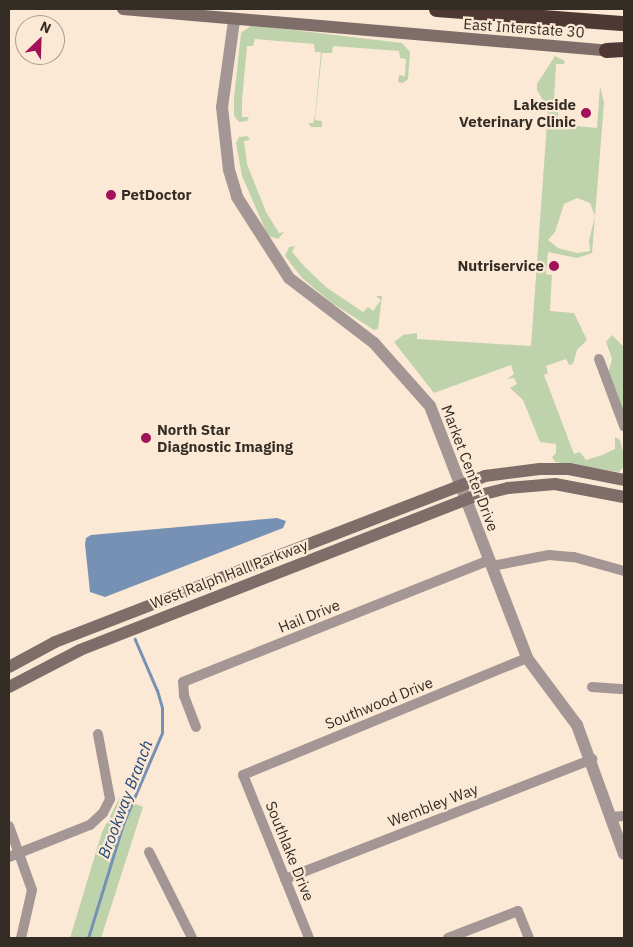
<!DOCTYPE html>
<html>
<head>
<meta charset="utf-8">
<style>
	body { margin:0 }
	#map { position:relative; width:633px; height:947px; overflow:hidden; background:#fce9d5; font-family:"IBM Plex Sans",sans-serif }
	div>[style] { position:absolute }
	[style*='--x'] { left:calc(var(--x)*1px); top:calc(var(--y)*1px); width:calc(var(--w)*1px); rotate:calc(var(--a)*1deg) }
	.green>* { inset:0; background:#bed3ac }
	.water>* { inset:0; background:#7791b4 }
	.stream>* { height:2.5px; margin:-1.25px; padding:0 1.25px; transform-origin:1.25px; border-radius:1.25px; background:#7791b4 }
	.minor>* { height:10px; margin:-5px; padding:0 5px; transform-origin:5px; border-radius:5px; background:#a39694 }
	.tertiary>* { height:12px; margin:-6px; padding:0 6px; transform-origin:6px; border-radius:6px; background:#a39694 }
	.secondary>* { height:12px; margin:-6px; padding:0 6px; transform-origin:6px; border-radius:6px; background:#7f6d6a }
	.motorway>* { height:15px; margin:-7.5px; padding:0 7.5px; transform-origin:7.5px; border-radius:7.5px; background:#4f3834 }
	.dots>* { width:14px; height:14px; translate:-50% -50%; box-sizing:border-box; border:2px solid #fce9d5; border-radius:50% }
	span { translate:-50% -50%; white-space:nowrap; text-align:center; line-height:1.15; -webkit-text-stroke:4.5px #fce9d5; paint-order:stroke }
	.street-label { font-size:15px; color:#342d25 }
	.poi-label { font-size:15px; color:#342d25; font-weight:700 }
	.right { translate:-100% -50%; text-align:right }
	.left { translate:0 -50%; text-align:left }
	.water-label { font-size:16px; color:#224776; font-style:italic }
	.frame { position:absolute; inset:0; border:10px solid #342d25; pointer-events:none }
	.north { position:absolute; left:15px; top:15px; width:50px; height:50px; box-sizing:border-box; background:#fce9d5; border:1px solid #ac9e8f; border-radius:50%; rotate:24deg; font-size:14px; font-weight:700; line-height:20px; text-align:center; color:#342d25 }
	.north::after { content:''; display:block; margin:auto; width:18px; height:22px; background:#a11259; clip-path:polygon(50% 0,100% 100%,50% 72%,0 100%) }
</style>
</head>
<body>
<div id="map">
	<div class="green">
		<i style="clip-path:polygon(252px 25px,402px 43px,410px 52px,408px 79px,403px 83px,398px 82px,399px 75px,405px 76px,406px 59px,400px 58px,399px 51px,333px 46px,332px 53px,322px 53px,315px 120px,322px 121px,322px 127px,311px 127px,308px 123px,313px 123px,315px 116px,321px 52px,315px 52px,314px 44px,255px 39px,253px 46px,247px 46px,242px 101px,242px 117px,249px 117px,247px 121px,239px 122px,234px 116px,234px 98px,241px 33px)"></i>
		<i style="clip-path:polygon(evenodd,555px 56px,565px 61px,564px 64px,556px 64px,554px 100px,559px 101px,557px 124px,597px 128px,600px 86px,604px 103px,592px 253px,577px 258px,548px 252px,546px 274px,552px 275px,550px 311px,574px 313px,587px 340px,577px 350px,573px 364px,569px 365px,566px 359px,546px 366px,548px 373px,544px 375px,574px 454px,580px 452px,586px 460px,602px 455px,615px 449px,615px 437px,620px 440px,624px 455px,624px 466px,619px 472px,555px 462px,552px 457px,556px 453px,556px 444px,540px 442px,523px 400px,510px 388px,517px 384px,514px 378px,507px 379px,514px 374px,511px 365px,434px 393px,394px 342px,403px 335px,417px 333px,417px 339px,531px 346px,548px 109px,537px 90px,537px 84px,555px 56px,577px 198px,590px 203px,595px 216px,589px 241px,590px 251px,577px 253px,558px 248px,548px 240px,555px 232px,564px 204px,577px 198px)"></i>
		<i style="clip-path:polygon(247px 136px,250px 140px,244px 141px,247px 164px,266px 212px,279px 233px,284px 232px,278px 239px,268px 236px,242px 176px,236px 143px,239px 137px)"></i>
		<i style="clip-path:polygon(295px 246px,292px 252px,305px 267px,326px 287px,363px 312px,368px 307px,373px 311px,381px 300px,376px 296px,382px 296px,378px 329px,374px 330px,332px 303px,302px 278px,285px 256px,289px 247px)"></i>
		<i style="clip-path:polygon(612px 335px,624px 347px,624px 420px,608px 373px,612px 359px,606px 342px)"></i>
		<i style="clip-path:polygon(120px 797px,143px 807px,101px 938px,70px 938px,102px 832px)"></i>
	</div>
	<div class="water">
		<i style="clip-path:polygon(277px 518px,286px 521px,283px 528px,105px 597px,90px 592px,85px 544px,86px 538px,91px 535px)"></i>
	</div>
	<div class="stream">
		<i style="--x:88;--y:938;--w:119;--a:-72.9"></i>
		<i style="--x:123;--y:824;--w:99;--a:-66.8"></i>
		<i style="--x:162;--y:733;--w:25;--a:-90"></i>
		<i style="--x:162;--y:708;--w:18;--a:-106"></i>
		<i style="--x:157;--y:691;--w:56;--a:-113.3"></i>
	</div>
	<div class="minor">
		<i style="--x:599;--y:359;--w:72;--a:69.5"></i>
		<i style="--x:492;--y:566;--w:58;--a:-10.9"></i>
		<i style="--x:549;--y:555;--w:25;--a:5"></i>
		<i style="--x:574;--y:557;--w:52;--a:15.6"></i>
		<i style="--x:592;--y:687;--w:32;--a:4"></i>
		<i style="--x:196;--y:727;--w:34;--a:-111"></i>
		<i style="--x:184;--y:695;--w:13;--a:-94"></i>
		<i style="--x:183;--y:682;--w:330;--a:-21.7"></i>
		<i style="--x:612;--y:817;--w:12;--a:-5"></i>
		<i style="--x:9;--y:826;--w:68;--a:70.2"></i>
		<i style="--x:32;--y:890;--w:49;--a:102.9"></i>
		<i style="--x:149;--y:852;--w:96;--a:63.4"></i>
		<i style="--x:9;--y:857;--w:87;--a:-21.6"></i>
		<i style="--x:90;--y:825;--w:18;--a:-43"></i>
		<i style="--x:103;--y:813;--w:16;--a:-63"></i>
		<i style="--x:110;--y:799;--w:66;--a:-100.5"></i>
		<i style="--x:285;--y:879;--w:330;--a:-21.3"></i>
		<i style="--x:309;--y:938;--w:176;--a:-112"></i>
		<i style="--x:243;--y:775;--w:307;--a:-22.4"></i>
		<i style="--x:448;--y:938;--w:75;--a:-21.1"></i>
		<i style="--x:518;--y:911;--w:29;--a:68"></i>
	</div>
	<div class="tertiary">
		<i style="--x:234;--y:21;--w:87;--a:97.9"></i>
		<i style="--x:222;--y:107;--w:63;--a:83.7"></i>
		<i style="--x:229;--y:170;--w:28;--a:73"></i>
		<i style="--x:237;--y:197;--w:96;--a:57.3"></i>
		<i style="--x:289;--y:278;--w:107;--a:37.4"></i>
		<i style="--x:374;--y:343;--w:84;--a:48.4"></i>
		<i style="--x:430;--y:406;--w:270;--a:68.9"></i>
		<i style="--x:527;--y:658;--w:84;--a:53.3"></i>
		<i style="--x:577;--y:725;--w:137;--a:70"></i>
	</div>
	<div class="secondary">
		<i style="--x:123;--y:9;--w:493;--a:4.9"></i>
		<i style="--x:9;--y:667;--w:52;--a:-28.5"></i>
		<i style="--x:55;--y:642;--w:461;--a:-21.1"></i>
		<i style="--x:485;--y:476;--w:55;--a:-7.3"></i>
		<i style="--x:540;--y:469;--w:29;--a:0"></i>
		<i style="--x:569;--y:469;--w:56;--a:11.3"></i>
		<i style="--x:9;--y:687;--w:80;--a:-27.5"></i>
		<i style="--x:80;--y:650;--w:425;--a:-21.3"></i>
		<i style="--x:476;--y:496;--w:33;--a:-14"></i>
		<i style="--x:508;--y:488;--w:47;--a:-4.9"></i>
		<i style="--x:555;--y:484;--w:70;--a:10.7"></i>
	</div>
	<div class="motorway">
		<i style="--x:436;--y:9;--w:189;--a:4.3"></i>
		<i style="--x:606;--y:50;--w:18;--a:-3"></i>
	</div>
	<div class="dots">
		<i style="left:586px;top:113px;background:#a11259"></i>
		<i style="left:111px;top:195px;background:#a11259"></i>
		<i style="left:554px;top:266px;background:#a11259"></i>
		<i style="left:146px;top:438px;background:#a11259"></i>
	</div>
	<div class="street-label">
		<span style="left:524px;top:28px;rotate:4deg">East Interstate 30</span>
		<span style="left:470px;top:468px;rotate:69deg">Market Center Drive</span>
		<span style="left:229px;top:574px;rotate:-21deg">West Ralph Hall Parkway</span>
		<span style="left:309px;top:616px;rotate:-22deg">Hail Drive</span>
		<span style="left:379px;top:703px;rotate:-22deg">Southwood Drive</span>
		<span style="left:433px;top:805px;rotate:-21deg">Wembley Way</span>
		<span style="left:290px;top:851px;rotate:68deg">Southlake Drive</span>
	</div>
	<div class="poi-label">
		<span class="right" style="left:576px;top:113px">Lakeside<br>Veterinary Clinic</span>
		<span class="left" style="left:121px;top:195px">PetDoctor</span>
		<span class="right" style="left:544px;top:266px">Nutriservice</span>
		<span class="left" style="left:157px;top:438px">North Star<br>Diagnostic Imaging</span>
	</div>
	<div class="water-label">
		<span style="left:125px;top:799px;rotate:-69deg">Brookway Branch</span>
	</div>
	<div class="frame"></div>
	<div class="north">N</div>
</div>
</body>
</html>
